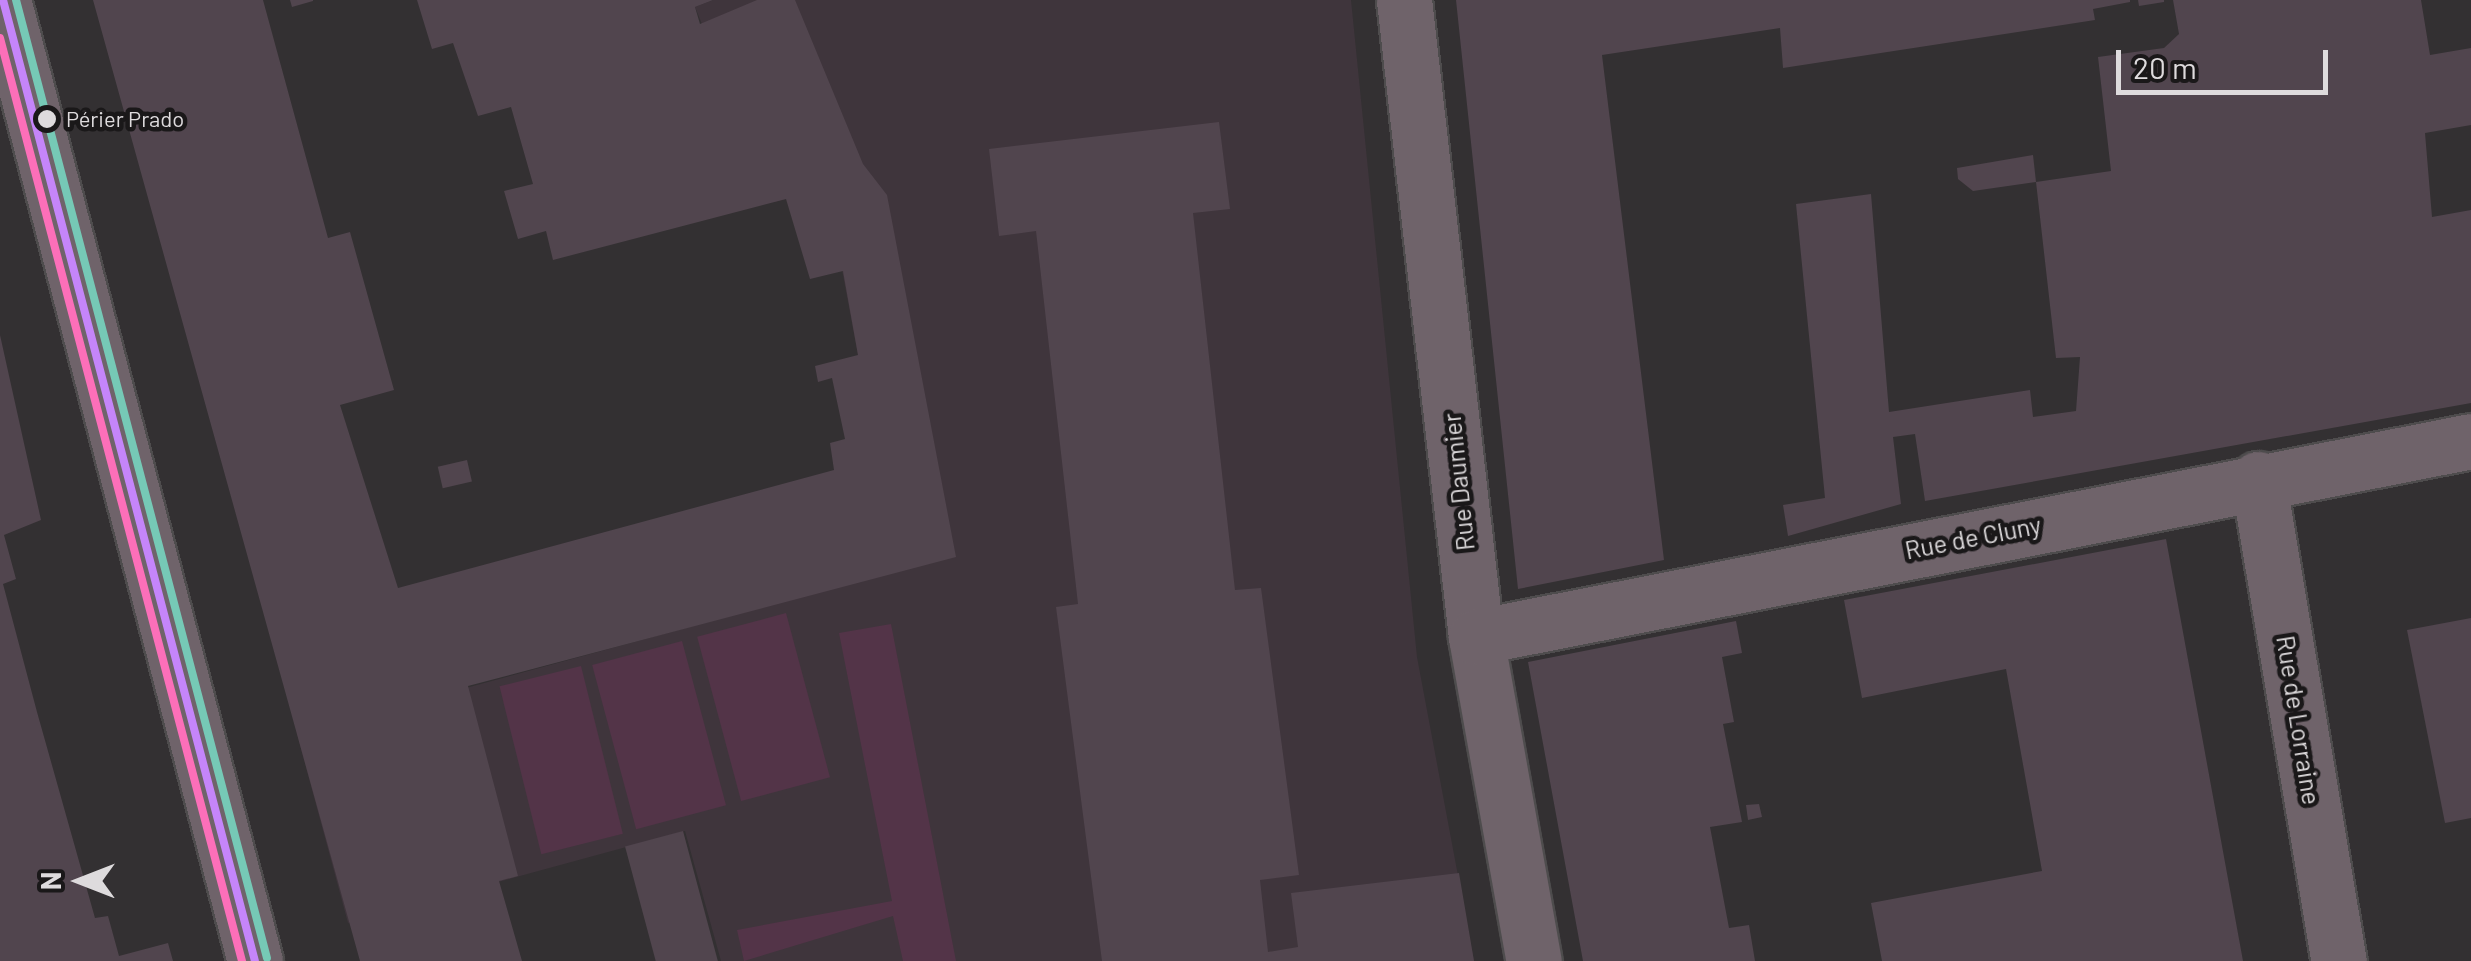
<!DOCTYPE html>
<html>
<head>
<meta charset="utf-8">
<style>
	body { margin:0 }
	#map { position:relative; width:2471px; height:961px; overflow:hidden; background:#333032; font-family:Barlow,sans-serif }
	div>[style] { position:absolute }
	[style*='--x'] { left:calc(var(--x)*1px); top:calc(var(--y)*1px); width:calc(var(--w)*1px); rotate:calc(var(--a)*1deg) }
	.built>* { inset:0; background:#3f353c }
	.green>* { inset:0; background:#533448; transform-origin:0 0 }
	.building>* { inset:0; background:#51454e; transform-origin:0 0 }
	.roads { filter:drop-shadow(2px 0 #4e4c4d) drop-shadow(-2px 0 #4e4c4d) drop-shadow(0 2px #4e4c4d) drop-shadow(0 -2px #4e4c4d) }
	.minor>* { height:55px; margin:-27.5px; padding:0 27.5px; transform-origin:27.5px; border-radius:27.5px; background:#6f636a }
	.tertiary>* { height:55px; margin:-27.5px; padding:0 27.5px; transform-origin:27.5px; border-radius:27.5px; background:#6f636a }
	.bus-1>* { height:8px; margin:-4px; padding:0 4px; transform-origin:4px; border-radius:4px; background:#c585fa }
	.bus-2>* { height:8px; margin:-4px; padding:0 4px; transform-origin:4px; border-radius:4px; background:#fc6fb9 }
	.bus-3>* { height:8px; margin:-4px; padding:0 4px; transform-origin:4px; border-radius:4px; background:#76c9b6 }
	.dots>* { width:28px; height:28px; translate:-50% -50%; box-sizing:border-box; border:5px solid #1a1819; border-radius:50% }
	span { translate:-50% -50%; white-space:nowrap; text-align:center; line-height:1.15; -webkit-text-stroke:9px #1a1819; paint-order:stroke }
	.bus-label { font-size:22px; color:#dedbdd }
	.left { translate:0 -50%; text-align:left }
	.street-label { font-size:25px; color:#dedbdd }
	.north { position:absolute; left:30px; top:831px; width:100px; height:100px; -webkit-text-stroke:8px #1a1819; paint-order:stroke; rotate:270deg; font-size:28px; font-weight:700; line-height:40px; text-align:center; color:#dedbdd }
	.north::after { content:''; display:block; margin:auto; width:35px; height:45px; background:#dedbdd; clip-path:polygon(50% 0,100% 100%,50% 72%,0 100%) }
	.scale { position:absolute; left:2116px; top:50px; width:212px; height:45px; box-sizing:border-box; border:5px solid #dedbdd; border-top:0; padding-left:12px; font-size:30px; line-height:35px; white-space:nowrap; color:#dedbdd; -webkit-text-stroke:8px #1a1819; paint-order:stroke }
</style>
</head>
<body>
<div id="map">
	<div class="built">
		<i style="clip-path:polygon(713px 0,1351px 0,1417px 657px,1474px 961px,721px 961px,685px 831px,348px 923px,297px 734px,898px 570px,827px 189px,774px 202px,695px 7px)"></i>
	</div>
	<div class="green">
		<i style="left:786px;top:613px;width:170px;height:92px;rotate:75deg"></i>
		<i style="clip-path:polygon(891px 624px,956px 961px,903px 961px,893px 916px,744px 961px,737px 930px,892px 901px,839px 633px)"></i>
		<i style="left:682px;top:641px;width:170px;height:93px;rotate:75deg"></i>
		<i style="left:581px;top:666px;width:173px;height:84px;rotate:76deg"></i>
	</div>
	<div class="building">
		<i style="clip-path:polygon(93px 0,263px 0,328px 238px,350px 232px,394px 390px,340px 405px,398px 588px,834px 470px,830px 443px,845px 439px,832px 378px,818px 382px,815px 366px,858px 355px,843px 271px,810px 279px,786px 199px,553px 260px,546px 231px,518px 239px,504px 191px,533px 184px,511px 107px,478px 116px,453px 43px,432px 49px,417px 0,713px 0,695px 7px,700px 24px,757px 0,795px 0,863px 164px,887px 195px,956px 557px,468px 686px,518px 876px,499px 881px,522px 961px,360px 961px)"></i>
		<i style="clip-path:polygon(290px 0,313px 0,313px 1px,292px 7px)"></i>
		<i style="clip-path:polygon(1456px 0,2130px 0,2130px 2px,2093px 9px,2095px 20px,1783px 68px,1780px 28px,1602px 55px,1664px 560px,1518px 589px)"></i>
		<i style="clip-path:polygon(2138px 0,2164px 0,2164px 2px,2139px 6px)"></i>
		<i style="clip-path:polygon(2173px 0,2421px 0,2430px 55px,2471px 48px,2471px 125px,2425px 133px,2432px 217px,2471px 210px,2471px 403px,1925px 501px,1915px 434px,1893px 437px,1901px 504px,1788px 536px,1783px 505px,1825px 498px,1796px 204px,1871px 194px,1889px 412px,2030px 390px,2033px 417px,2076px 411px,2080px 357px,2056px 358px,2036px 182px,2111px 171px,2098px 57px,2164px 48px,2179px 34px)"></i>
		<i style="clip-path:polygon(1219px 122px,1230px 209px,1193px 213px,1235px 590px,1261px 588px,1299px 875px,1260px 880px,1268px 952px,1298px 947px,1291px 893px,1459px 873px,1474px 961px,1102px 961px,1056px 607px,1078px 604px,1036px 231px,999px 236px,989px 149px)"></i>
		<i style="clip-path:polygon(2033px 155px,2036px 182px,1973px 191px,1958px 179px,1957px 168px)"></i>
		<i style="clip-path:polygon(0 335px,41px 520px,4px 535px,16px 579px,3px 584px,37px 712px,95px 918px,108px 916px,119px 956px,168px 943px,173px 961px,0 961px)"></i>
		<i style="left:467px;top:460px;width:22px;height:30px;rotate:77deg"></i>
		<i style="clip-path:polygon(2166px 539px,2243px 961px,1882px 961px,1871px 903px,2042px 871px,2006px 669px,1862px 698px,1844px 600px)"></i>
		<i style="clip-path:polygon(2471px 618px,2471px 818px,2445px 823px,2407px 630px)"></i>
		<i style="clip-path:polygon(1736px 621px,1742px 653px,1722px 657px,1734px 722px,1723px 724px,1742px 822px,1710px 827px,1729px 928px,1749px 925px,1755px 961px,1583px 961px,1528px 662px)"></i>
		<i style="clip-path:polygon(1759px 804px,1762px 817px,1748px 820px,1746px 805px)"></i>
		<i style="left:683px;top:831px;width:135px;height:60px;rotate:75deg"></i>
	</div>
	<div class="roads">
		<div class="minor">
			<i style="--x:1404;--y:0;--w:641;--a:83.55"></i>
			<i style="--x:1476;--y:637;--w:329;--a:79.9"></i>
			<i style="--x:2258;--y:479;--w:489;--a:80.5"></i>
			<i style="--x:1476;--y:637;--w:1014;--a:-11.14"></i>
		</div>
		<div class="tertiary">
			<i style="--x:3;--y:0;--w:993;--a:75.31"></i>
		</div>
	</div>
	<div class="bus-1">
		<i style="--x:3;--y:0;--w:993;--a:75.31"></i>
	</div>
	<div class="bus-2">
		<i style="--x:0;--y:38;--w:954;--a:75.31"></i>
	</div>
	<div class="bus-3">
		<i style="--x:16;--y:0;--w:990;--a:75.32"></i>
	</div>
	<div class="dots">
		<i style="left:47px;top:119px;background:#dedbdd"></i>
	</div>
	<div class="bus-label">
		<span class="left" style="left:66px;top:119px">Périer Prado</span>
	</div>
	<div class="street-label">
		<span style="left:1458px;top:482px;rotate:-96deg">Rue Daumier</span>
		<span style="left:1973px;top:537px;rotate:-11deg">Rue de Cluny</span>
		<span style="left:2299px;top:720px;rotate:81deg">Rue de Lorraine</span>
	</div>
	<div class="north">N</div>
	<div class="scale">20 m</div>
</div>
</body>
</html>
